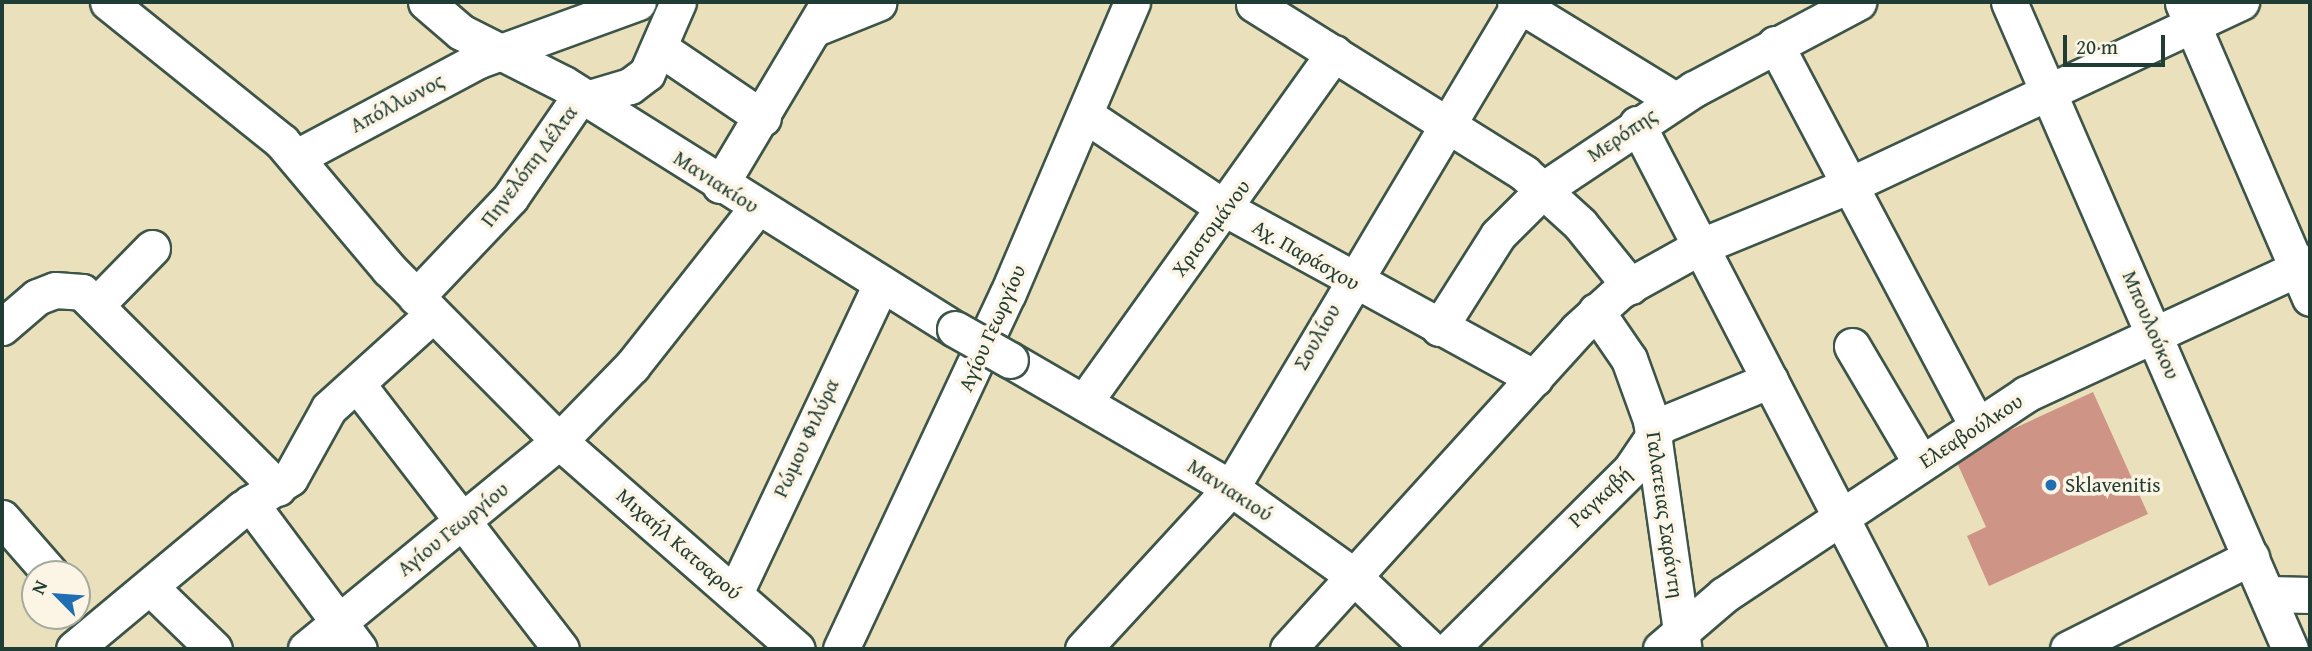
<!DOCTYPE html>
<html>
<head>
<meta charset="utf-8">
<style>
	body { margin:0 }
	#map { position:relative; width:2312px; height:651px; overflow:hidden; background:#eae0bc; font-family:"Gentium Book Plus",serif }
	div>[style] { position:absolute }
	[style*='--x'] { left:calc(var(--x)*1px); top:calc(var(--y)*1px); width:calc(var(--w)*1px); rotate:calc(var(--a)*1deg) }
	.building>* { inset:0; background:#ce9587 }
	.roads { filter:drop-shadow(2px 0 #3d5548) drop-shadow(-2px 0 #3d5548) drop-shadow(0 2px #3d5548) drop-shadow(0 -2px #3d5548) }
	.minor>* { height:35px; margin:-17.5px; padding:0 17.5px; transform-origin:17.5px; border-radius:17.5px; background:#fff }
	.bridges { filter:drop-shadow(2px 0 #3d5548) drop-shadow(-2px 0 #3d5548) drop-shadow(0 2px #3d5548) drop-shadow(0 -2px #3d5548) }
	.minor-bridge>* { height:35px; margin:-17.5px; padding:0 17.5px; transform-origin:17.5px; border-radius:17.5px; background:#fff }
	.dots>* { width:19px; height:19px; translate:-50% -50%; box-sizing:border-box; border:4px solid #fcf5e5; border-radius:50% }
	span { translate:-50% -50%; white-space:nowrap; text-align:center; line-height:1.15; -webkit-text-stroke:7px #fcf5e5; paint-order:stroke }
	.street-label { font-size:21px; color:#1f3d34 }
	.poi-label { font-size:21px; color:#1f3d34 }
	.left { translate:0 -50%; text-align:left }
	.frame { position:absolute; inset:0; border:4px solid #1f3d34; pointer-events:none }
	.north { position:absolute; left:21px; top:560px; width:70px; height:70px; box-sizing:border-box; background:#fcf5e5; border:2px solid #a4ab9e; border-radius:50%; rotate:295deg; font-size:19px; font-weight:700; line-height:28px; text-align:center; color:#1f3d34 }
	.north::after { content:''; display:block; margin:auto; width:24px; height:32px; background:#1f6fb2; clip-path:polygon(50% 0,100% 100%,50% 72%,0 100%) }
	.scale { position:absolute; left:2063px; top:35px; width:102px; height:32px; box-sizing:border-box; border:4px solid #1f3d34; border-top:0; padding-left:9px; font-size:21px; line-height:24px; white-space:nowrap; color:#1f3d34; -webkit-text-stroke:5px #fcf5e5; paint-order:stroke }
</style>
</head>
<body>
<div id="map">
	<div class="building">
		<i style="clip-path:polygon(2093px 392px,2148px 514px,1989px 586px,1967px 536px,1986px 527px,1954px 456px)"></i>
	</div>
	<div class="roads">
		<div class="minor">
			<i style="--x:108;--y:2;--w:223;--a:38.8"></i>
			<i style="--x:282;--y:142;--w:166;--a:49.9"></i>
			<i style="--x:389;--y:269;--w:242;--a:45.3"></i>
			<i style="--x:559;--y:441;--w:316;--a:41.2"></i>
			<i style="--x:426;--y:2;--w:46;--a:40.6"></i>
			<i style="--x:461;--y:32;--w:115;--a:26.8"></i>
			<i style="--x:564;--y:84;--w:461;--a:32.1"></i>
			<i style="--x:1515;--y:2;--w:188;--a:31.5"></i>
			<i style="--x:2009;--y:2;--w:705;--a:66.52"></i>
			<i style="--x:2183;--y:3;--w:321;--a:66.7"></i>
			<i style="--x:1254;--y:4;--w:319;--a:32"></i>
			<i style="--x:1524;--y:173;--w:76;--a:42.3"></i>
			<i style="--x:1580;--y:224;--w:80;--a:51.1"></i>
			<i style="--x:818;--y:27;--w:65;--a:-21.8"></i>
			<i style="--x:1775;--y:44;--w:432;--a:62.1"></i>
			<i style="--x:661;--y:49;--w:123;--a:34.1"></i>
			<i style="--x:1087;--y:116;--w:167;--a:33.8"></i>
			<i style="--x:1226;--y:209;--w:352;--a:28.7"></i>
			<i style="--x:1637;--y:124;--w:591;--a:62.61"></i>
			<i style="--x:297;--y:157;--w:206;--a:-28.1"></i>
			<i style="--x:479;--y:60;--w:169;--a:-20"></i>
			<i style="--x:720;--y:185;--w:213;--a:-59.2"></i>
			<i style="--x:416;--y:297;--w:137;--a:-46.5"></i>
			<i style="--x:510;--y:198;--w:116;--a:-55.5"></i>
			<i style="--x:576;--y:102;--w:56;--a:-16.5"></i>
			<i style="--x:630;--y:86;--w:21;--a:-37"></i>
			<i style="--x:647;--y:73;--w:77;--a:-66.4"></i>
			<i style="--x:98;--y:303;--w:77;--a:-45.5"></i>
			<i style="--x:1596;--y:311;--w:58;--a:55.5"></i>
			<i style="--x:1629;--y:359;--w:65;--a:70.2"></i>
			<i style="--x:1651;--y:420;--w:228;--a:81.9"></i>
			<i style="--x:2;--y:327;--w:46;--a:-40.6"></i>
			<i style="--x:37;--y:297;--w:19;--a:-21"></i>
			<i style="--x:55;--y:290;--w:27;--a:4"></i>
			<i style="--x:82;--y:292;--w:277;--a:45"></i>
			<i style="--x:1439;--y:328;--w:110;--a:-57.6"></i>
			<i style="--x:1498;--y:235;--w:65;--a:-45"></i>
			<i style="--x:1544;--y:189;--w:180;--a:-33.7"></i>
			<i style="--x:1694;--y:89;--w:186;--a:-27.9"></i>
			<i style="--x:1852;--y:346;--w:136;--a:59.5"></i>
			<i style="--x:1010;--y:360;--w:255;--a:30.1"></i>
			<i style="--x:1231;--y:488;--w:148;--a:35.6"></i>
			<i style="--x:1351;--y:574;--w:109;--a:43.5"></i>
			<i style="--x:357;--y:384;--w:334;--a:52.4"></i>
			<i style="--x:1085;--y:401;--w:428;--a:-54.4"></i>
			<i style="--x:250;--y:503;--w:182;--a:53.3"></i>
			<i style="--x:2;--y:518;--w:74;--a:48.8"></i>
			<i style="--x:150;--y:587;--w:89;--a:44.1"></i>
			<i style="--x:735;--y:593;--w:342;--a:-64.7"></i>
			<i style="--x:2268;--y:594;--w:42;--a:1.4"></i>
			<i style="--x:74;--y:649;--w:219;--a:-39.8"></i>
			<i style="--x:242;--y:509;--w:57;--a:-32.9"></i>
			<i style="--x:290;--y:478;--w:80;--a:-60.9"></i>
			<i style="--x:329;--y:408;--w:140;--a:-42.1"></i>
			<i style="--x:306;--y:649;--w:328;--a:-39.4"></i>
			<i style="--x:559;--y:441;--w:105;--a:-45.8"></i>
			<i style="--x:632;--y:366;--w:200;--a:-51.7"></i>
			<i style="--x:841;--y:649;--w:393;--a:-64.9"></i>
			<i style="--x:1008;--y:293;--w:316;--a:-66.9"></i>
			<i style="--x:1083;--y:649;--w:219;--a:-47.4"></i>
			<i style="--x:1231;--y:488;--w:566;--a:-59.18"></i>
			<i style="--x:1288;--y:649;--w:430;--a:-47.8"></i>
			<i style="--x:1577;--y:330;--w:58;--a:-42.2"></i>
			<i style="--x:1620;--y:291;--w:90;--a:-29.1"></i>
			<i style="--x:1699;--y:247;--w:163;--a:-22.3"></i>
			<i style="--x:1850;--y:185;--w:432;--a:-25.1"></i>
			<i style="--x:1450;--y:649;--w:255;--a:-44.8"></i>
			<i style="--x:1631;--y:469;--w:53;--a:-55.7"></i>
			<i style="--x:1661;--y:425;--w:118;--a:-22.4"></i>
			<i style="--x:1661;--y:649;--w:83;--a:-40.6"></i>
			<i style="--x:1724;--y:595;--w:363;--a:-33.6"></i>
			<i style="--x:2026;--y:394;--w:313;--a:-24.8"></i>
			<i style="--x:2068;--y:649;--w:205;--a:-26.7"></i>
		</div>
	</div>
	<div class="bridges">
		<div class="minor-bridge">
			<i style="--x:955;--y:329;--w:63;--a:29.4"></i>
		</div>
	</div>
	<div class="dots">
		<i style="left:2051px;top:485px;background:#1f6fb2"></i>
	</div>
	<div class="street-label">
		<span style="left:397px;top:103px;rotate:-28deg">Απόλλωνος</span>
		<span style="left:1622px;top:135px;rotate:-34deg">Μερόπης</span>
		<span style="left:529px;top:166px;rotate:-53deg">Πηνελόπη Δέλτα</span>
		<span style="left:716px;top:182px;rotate:33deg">Μανιακίου</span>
		<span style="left:1211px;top:228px;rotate:-53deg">Χριστομάνου</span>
		<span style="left:1306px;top:255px;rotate:30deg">Αχ. Παράσχου</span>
		<span style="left:2151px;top:325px;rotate:67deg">Μπουλούκου</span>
		<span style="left:992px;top:328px;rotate:-66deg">Αγίου Γεωργίου</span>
		<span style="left:1317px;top:337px;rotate:-60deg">Σουλίου</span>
		<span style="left:1971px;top:431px;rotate:-33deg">Ελεαβούλκου</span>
		<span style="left:806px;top:438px;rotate:-65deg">Ρώμου Φιλύρα</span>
		<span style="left:1230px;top:490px;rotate:33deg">Μανιακιού</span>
		<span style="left:1600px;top:497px;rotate:-43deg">Ραγκαβή</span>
		<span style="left:1665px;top:515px;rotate:82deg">Γαλατειας Σαράντη</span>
		<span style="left:453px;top:529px;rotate:-39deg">Αγίου Γεωργίου</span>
		<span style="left:679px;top:544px;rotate:41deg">Μιχαήλ Κατσαρού</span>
	</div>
	<div class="poi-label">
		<span class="left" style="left:2065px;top:485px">Sklavenitis</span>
	</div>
	<div class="frame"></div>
	<div class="north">N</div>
	<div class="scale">20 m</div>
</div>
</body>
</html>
